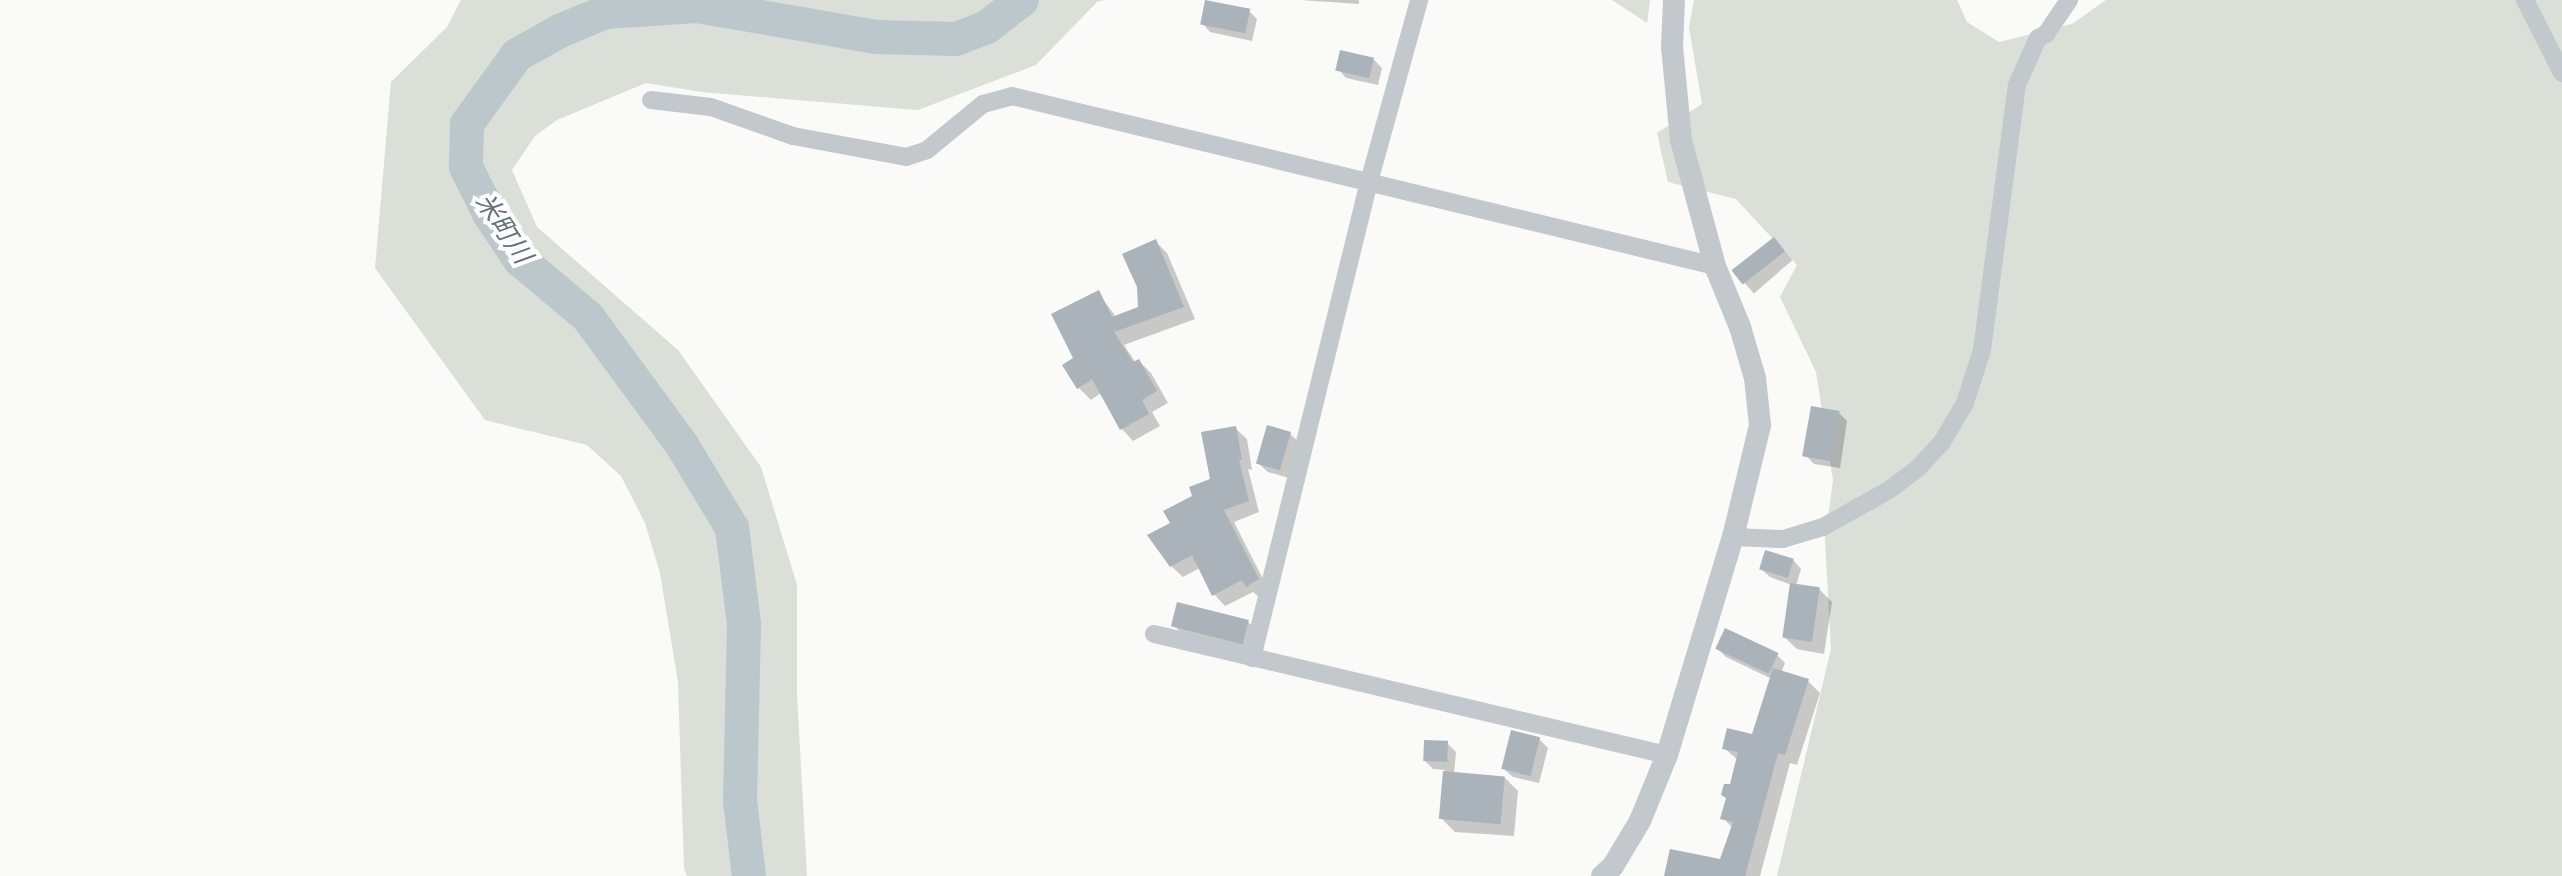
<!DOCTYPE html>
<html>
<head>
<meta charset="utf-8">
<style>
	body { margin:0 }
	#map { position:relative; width:2562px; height:876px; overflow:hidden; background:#fafaf8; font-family:"Open Sans","Noto Sans JP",sans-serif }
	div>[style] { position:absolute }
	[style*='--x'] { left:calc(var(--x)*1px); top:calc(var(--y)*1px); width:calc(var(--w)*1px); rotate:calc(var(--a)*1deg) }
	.green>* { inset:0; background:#dadfd7 }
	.shadow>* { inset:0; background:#0003; transform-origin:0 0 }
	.river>* { height:34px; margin:-17px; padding:0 17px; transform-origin:17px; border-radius:17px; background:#bbc7cb }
	.building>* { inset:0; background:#aab3b9; transform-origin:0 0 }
	.minor>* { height:18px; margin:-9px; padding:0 9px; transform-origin:9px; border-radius:9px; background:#c3c8cc }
	.tertiary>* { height:22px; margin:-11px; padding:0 11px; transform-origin:11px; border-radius:11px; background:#c3c8cc }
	span { translate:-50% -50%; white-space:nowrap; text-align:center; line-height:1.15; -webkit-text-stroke:8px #fff; paint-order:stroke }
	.water-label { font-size:26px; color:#60757c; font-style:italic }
</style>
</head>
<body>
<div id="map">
	<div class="green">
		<i style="clip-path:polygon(461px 0,1105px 0,1097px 2px,1036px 65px,918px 110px,702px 92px,646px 83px,557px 120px,535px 136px,512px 170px,537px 227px,678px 350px,761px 467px,797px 585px,797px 695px,807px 876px,687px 876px,684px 868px,678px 682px,660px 573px,645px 523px,621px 476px,587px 445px,485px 420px,375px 268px,391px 82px,447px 27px)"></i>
		<i style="clip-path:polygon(1612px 0,1650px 0,1647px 24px,1647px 23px)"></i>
		<i style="clip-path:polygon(1694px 0,1957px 0,1967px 22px,1999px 42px,2072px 24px,2106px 0,2562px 0,2562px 876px,1777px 876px,1831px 649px,1825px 539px,1833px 480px,1816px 372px,1780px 297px,1797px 265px,1736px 199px,1668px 182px,1657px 133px,1702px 104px,1689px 27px)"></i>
	</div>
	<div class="shadow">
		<i style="clip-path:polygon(1300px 0,1359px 0,1359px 4px)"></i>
		<i style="clip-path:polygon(1249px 11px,1257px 19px,1252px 41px,1210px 32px,1202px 23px)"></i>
		<i style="clip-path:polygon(1374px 60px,1382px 68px,1378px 85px,1346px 78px,1338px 69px)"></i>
		<i style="left:1774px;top:239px;width:28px;height:51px;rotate:49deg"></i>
		<i style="clip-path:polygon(1155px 241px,1167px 253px,1195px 319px,1124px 345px,1136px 363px,1139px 361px,1151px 373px,1168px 403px,1152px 412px,1160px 426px,1133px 441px,1122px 429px,1101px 393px,1091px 400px,1079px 388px,1076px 358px,1098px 293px,1117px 318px,1141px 309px)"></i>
		<i style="clip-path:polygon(1839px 413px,1847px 421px,1840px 468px,1814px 464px,1805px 455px)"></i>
		<i style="clip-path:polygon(1235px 428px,1247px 439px,1252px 470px,1248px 469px,1259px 512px,1234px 522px,1269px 591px,1259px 597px,1253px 592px,1225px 606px,1214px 594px,1200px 568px,1183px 577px,1171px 566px,1172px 524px,1212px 480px)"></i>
		<i style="clip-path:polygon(1290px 434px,1299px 442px,1289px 478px,1268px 472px,1259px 464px)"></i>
		<i style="clip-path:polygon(1793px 560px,1801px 569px,1796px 586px,1819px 589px,1832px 602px,1824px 654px,1797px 649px,1783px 636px,1792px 585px,1770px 577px,1761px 569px)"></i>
		<i style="clip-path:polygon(1248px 622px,1261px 635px,1256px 655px,1187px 638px,1173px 625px)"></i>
		<i style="clip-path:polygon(1717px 648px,1777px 655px,1785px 663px,1781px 673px,1808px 681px,1820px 693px,1797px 765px,1790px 763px,1760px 876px,1666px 876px,1721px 862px,1733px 828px,1723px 818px,1738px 760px,1724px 748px,1754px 736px,1772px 679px,1726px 657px)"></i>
		<i style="clip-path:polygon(1539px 739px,1548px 748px,1539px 783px,1513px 777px,1504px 769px)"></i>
		<i style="clip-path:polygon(1447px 743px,1456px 752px,1454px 774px,1505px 778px,1518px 791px,1514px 836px,1455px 832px,1441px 818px,1445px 770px,1433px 769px,1424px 760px)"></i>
	</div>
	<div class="river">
		<i style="--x:749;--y:876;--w:76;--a:-96.8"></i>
		<i style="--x:740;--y:801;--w:177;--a:-88.7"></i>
		<i style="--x:744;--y:624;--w:97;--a:-97.1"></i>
		<i style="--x:732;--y:528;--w:97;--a:-121.1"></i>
		<i style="--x:682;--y:445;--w:159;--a:-126.3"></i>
		<i style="--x:588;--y:317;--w:89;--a:-140"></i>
		<i style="--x:520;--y:260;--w:54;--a:-123.7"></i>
		<i style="--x:490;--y:215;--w:54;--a:-116.6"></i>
		<i style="--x:466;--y:167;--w:43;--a:-88.7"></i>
		<i style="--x:467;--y:124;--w:85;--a:-54.1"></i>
		<i style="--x:517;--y:55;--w:51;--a:-29.1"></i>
		<i style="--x:562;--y:30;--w:48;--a:-22.2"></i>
		<i style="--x:606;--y:12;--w:91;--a:-3.8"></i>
		<i style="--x:697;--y:6;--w:182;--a:9.8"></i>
		<i style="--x:876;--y:37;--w:80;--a:1.4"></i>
		<i style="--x:956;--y:39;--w:33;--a:-21"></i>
		<i style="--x:987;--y:27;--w:44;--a:-37.6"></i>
	</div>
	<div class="building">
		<i style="left:1205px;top:0;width:46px;height:25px;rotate:11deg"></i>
		<i style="left:1340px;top:50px;width:35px;height:21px;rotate:13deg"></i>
		<i style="left:1774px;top:237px;width:18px;height:54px;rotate:52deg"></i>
		<i style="clip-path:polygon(1156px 239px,1184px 307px,1114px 332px,1133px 362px,1139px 359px,1157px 391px,1142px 400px,1149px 414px,1120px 430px,1092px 379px,1077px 389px,1062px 365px,1073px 358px,1051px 314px,1099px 290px,1112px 317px,1138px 307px,1137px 287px,1122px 254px)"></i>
		<i style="left:1811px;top:406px;width:29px;height:51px;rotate:10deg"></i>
		<i style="left:1267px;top:425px;width:25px;height:40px;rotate:16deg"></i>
		<i style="clip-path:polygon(1236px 426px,1242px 460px,1239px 460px,1249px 501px,1224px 510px,1259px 579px,1246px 587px,1242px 580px,1212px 596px,1192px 555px,1170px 567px,1147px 535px,1170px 523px,1163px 511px,1192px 496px,1189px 487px,1210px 479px,1201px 432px)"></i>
		<i style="left:1765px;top:550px;width:30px;height:20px;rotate:17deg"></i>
		<i style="left:1790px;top:583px;width:30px;height:55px;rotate:8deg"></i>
		<i style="left:1177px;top:602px;width:74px;height:25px;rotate:14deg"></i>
		<i style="left:1725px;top:628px;width:59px;height:23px;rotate:25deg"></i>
		<i style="clip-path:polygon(1773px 668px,1809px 679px,1785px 755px,1778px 753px,1745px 876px,1664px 876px,1670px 849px,1720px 859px,1733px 822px,1720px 819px,1726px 798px,1721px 795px,1724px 784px,1730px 784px,1738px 752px,1722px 749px,1727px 728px,1752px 734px)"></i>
		<i style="left:1511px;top:730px;width:30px;height:40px;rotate:14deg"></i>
		<i style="left:1424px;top:740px;width:24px;height:21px;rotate:2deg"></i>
		<i style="left:1443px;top:771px;width:62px;height:48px;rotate:5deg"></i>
	</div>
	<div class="minor">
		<i style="--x:2525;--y:0;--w:82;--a:63.1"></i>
		<i style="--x:651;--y:100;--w:60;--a:6.7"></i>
		<i style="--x:711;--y:107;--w:87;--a:19.5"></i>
		<i style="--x:793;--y:136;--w:115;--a:10.5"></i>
		<i style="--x:906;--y:157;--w:22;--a:-18"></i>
		<i style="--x:927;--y:150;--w:72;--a:-39.4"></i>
		<i style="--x:983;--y:104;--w:30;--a:-15"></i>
		<i style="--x:1012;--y:96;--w:723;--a:13.59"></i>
		<i style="--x:1733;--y:537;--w:50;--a:2.3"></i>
		<i style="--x:1783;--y:539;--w:42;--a:-16.7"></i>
		<i style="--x:1823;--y:527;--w:76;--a:-29.3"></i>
		<i style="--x:1889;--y:490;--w:36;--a:-37"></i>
		<i style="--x:1918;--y:468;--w:35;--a:-47"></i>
		<i style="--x:1942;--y:442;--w:45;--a:-59.5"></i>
		<i style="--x:1965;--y:403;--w:56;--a:-72.2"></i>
		<i style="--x:1982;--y:350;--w:267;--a:-82.5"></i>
		<i style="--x:2017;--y:85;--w:51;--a:-65.9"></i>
		<i style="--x:2038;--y:38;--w:9;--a:-27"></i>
		<i style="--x:2046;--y:34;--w:41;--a:-55.9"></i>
		<i style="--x:1154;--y:634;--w:527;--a:13.27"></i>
		<i style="--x:1252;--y:658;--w:490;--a:-76.2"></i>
		<i style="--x:1369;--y:182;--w:189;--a:-74.6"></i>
	</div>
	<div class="tertiary">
		<i style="--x:1602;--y:876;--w:15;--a:-42"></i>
		<i style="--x:1613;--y:866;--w:52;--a:-59"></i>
		<i style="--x:1640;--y:821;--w:71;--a:-67.8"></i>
		<i style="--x:1667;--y:755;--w:228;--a:-73.2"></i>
		<i style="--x:1733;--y:537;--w:115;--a:-76.4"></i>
		<i style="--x:1760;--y:425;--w:47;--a:-96.1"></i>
		<i style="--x:1755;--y:378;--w:53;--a:-106.4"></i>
		<i style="--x:1740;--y:327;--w:66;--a:-112.3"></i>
		<i style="--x:1715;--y:266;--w:131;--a:-105.1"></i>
		<i style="--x:1681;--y:140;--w:93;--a:-95.5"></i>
		<i style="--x:1672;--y:47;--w:47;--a:-87.6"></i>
	</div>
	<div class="water-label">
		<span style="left:504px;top:228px;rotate:56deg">米町川</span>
	</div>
</div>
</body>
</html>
